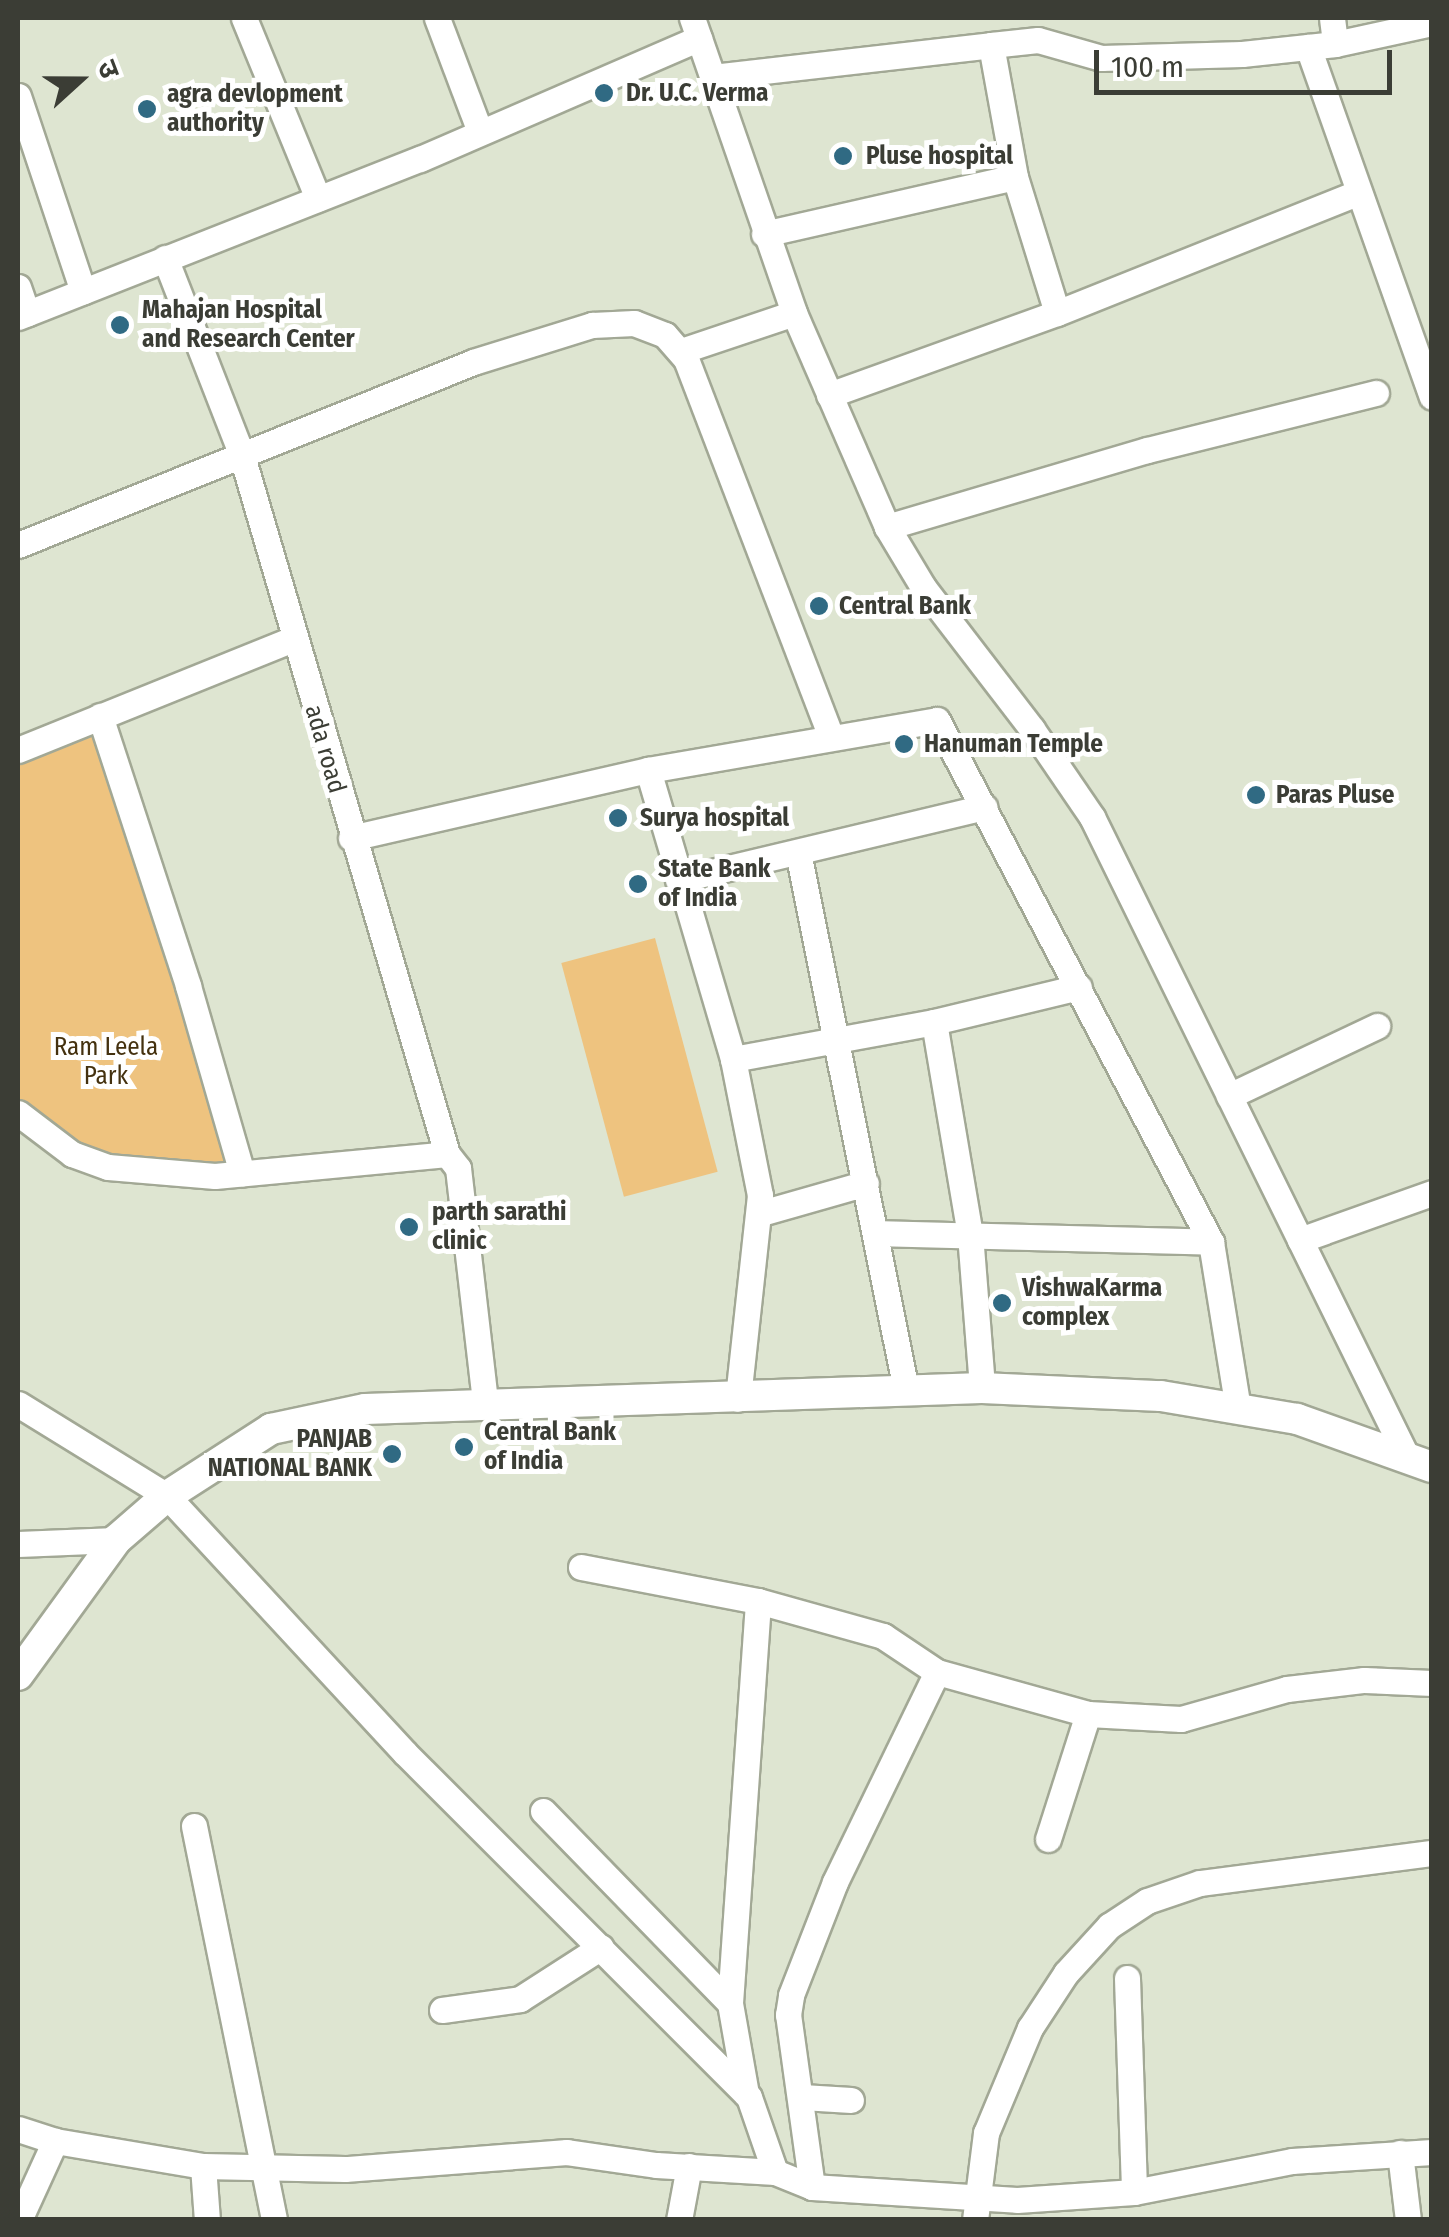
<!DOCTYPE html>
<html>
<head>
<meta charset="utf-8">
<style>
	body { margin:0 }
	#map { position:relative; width:1449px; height:2237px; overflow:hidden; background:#dee5d1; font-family:"Fira Sans Condensed","Noto Sans Devanagari",sans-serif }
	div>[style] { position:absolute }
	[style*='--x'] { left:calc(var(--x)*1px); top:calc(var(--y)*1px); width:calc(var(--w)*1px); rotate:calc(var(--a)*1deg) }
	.green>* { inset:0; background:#eec37f; transform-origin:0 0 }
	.roads { filter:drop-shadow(2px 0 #a2a895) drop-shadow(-2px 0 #a2a895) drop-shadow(0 2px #a2a895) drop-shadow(0 -2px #a2a895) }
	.minor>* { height:25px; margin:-12.5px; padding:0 12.5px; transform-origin:12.5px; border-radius:12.5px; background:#fff }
	.major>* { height:30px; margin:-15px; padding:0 15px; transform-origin:15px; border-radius:15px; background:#fff }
	.dots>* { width:28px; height:28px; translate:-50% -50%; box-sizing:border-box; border:5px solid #fff; border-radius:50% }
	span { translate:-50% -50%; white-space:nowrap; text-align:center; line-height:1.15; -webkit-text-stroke:10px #fff; paint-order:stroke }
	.poi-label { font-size:25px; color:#3b3d35; font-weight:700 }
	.left { translate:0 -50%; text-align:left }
	.right { translate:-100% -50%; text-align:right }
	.street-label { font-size:25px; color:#3b3d35 }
	.park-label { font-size:25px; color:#44310f }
	.frame { position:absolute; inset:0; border:20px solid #3b3d35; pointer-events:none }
	.north { position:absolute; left:30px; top:30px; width:100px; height:100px; -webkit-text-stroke:8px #fff; paint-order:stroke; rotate:69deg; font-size:28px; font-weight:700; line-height:40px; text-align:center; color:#3b3d35 }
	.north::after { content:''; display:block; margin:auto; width:35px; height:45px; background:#3b3d35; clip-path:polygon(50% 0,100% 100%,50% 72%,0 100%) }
	.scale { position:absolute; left:1094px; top:50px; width:298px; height:45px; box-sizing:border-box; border:5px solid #3b3d35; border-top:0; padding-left:12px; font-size:30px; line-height:35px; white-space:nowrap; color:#3b3d35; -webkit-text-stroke:8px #fff; paint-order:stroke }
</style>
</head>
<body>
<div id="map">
	<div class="green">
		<i style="clip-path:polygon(93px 730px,232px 1164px,89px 1157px,18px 1111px,18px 759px)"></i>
		<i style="left:655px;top:938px;width:242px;height:97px;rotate:75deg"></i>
	</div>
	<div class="roads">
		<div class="minor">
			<i style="--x:244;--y:18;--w:195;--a:67.7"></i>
			<i style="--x:437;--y:18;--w:122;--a:69.3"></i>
			<i style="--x:692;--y:18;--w:312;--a:70.9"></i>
			<i style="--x:794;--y:313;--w:233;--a:66.5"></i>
			<i style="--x:887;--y:527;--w:70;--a:59"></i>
			<i style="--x:923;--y:587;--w:179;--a:52.5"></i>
			<i style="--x:1032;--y:729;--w:107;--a:55.7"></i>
			<i style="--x:1092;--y:817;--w:711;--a:63.8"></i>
			<i style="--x:1332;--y:18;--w:26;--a:83"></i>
			<i style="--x:991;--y:45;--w:47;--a:-6.1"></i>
			<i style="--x:1038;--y:40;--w:66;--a:15.9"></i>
			<i style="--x:1101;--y:58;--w:141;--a:-1.6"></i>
			<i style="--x:1242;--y:54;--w:94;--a:-6.1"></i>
			<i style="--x:1335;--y:44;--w:99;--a:-12.2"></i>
			<i style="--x:1308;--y:47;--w:371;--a:70.5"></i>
			<i style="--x:712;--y:77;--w:281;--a:-6.5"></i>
			<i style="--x:991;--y:45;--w:134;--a:79.7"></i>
			<i style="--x:1015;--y:177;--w:142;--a:72.8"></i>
			<i style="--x:18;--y:96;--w:206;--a:71.6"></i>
			<i style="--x:764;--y:234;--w:257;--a:-12.8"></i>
			<i style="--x:165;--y:258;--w:212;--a:68.7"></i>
			<i style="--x:242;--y:456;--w:727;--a:73.63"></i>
			<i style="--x:447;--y:1154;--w:18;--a:52"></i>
			<i style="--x:458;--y:1168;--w:236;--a:83.4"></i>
			<i style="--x:18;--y:287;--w:28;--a:71"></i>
			<i style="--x:18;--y:317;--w:432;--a:-21.5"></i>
			<i style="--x:420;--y:159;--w:304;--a:-23.4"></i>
			<i style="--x:681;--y:351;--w:119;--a:-18.6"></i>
			<i style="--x:829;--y:395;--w:242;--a:-19.8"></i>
			<i style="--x:1057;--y:313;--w:325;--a:-21.8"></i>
			<i style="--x:887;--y:527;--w:271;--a:-16.5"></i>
			<i style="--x:1147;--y:450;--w:236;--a:-14"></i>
			<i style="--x:18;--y:545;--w:490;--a:-21.9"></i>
			<i style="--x:473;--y:362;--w:125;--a:-17.3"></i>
			<i style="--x:592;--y:325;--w:42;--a:-2.7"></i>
			<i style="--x:634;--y:323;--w:33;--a:21"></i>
			<i style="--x:665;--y:335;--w:32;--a:49"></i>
			<i style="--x:686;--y:359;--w:403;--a:69"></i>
			<i style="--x:100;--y:716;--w:284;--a:71.9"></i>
			<i style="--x:188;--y:986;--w:195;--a:73.9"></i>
			<i style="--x:18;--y:750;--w:297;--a:-22"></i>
			<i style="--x:648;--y:770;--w:301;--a:73.6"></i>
			<i style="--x:733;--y:1059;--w:139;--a:78.8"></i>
			<i style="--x:760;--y:1195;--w:205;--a:96.2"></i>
			<i style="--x:351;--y:838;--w:305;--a:-12.9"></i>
			<i style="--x:648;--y:770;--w:293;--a:-9.8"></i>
			<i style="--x:937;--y:720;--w:590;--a:62.3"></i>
			<i style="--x:1211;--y:1242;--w:168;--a:80.8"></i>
			<i style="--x:798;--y:852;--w:549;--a:78.65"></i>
			<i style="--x:678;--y:880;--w:315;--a:-13.4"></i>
			<i style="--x:934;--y:1022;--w:215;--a:80.4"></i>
			<i style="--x:970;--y:1234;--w:154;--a:85.5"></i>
			<i style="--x:733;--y:1059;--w:204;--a:-10.4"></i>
			<i style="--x:934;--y:1022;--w:149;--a:-13.6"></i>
			<i style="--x:1229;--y:1096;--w:164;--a:-25.3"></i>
			<i style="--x:18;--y:1113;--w:68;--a:37.2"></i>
			<i style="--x:72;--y:1154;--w:38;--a:20"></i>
			<i style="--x:108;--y:1167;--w:107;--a:4.8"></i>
			<i style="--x:215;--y:1176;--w:233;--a:-5.4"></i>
			<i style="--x:761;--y:1213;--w:109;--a:-15.9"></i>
			<i style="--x:876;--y:1233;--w:335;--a:1.5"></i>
			<i style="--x:1300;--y:1240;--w:140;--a:-19.6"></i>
			<i style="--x:18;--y:1404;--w:175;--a:31.7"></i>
			<i style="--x:167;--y:1496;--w:350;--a:47.2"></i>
			<i style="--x:405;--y:1753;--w:486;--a:45"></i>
			<i style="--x:749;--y:2097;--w:79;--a:70.9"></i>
			<i style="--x:775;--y:2172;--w:119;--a:-176.6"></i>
			<i style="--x:656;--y:2165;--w:90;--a:-171.7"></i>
			<i style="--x:567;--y:2152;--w:223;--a:175.6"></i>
			<i style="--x:345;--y:2169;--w:142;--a:-178.8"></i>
			<i style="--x:203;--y:2166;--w:150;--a:-170.4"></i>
			<i style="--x:55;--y:2141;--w:39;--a:-162"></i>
			<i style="--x:18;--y:1544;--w:98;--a:-2.3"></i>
			<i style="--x:581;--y:1567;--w:180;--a:10.9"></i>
			<i style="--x:758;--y:1601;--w:130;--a:15.6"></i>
			<i style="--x:883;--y:1636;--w:65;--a:33.7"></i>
			<i style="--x:937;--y:1672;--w:157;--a:15.5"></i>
			<i style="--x:1088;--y:1714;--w:93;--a:3.1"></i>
			<i style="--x:1181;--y:1719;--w:110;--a:-15.8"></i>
			<i style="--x:1287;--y:1689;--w:78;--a:-6.7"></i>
			<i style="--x:1364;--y:1680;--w:68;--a:2.5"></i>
			<i style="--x:543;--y:1811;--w:268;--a:45.8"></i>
			<i style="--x:194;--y:1826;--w:402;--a:78.5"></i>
			<i style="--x:1048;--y:1839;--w:131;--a:-72.3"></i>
			<i style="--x:1127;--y:1978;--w:214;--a:88.1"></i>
			<i style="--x:442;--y:2010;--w:79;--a:-8"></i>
			<i style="--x:520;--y:1999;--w:96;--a:-32.7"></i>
			<i style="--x:746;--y:2094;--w:92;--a:-100"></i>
			<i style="--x:730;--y:2003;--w:403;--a:-86"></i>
			<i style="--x:802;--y:2097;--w:49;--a:3.5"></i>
			<i style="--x:1400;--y:2153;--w:67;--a:83.2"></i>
			<i style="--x:203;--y:2166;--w:54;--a:85.8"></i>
			<i style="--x:775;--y:2172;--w:40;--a:22"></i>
			<i style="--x:812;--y:2187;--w:205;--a:3.6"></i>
			<i style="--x:1017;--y:2200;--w:117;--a:-3.9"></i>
			<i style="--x:1134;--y:2192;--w:161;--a:-11.1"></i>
			<i style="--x:1292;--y:2161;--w:140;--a:-3.7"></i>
			<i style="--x:812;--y:2187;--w:174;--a:-97.9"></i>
			<i style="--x:788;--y:2015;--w:20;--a:-81"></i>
			<i style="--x:791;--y:1995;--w:121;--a:-68.7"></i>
			<i style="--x:835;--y:1882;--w:233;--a:-64.1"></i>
			<i style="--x:19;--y:2220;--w:87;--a:-65.5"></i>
			<i style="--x:679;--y:2220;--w:55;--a:-79.5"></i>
			<i style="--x:975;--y:2220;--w:88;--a:-82.8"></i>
			<i style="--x:986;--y:2133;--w:114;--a:-67.3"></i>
			<i style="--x:1030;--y:2028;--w:66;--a:-56.8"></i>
			<i style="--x:1066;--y:1973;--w:64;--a:-47.5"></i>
			<i style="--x:1109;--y:1926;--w:45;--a:-33.3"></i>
			<i style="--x:1147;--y:1901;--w:56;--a:-18.8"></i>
			<i style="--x:1200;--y:1883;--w:234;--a:-7.4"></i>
		</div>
		<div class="major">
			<i style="--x:18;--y:1675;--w:167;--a:-54"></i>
			<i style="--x:116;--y:1540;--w:67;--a:-40.8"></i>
			<i style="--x:167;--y:1496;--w:124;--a:-32.8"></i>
			<i style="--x:271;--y:1429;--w:96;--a:-12"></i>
			<i style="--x:365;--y:1409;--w:617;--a:-1.95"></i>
			<i style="--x:982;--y:1388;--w:179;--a:2.6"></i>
			<i style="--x:1161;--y:1396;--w:138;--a:9.6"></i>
			<i style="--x:1297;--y:1419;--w:143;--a:19.6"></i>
		</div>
	</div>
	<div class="dots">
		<i style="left:604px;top:93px;background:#306a83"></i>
		<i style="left:147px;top:109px;background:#306a83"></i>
		<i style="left:843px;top:156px;background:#306a83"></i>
		<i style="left:120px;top:325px;background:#306a83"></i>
		<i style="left:819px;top:606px;background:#306a83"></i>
		<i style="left:904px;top:744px;background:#306a83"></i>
		<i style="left:1256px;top:795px;background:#306a83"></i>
		<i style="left:618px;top:818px;background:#306a83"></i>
		<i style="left:638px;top:884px;background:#306a83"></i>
		<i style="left:409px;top:1227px;background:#306a83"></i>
		<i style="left:1002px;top:1303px;background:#306a83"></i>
		<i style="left:464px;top:1447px;background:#306a83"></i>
		<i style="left:392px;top:1454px;background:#306a83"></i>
	</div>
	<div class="poi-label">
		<span class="left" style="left:626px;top:93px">Dr. U.C. Verma</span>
		<span class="left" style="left:167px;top:109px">agra devlopment<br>authority</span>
		<span class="left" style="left:866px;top:156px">Pluse hospital</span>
		<span class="left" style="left:142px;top:325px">Mahajan Hospital<br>and Research Center</span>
		<span class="left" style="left:839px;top:606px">Central Bank</span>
		<span class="left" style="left:924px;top:744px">Hanuman Temple</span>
		<span class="left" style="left:1276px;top:795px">Paras Pluse</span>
		<span class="left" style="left:640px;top:818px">Surya hospital</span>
		<span class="left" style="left:658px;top:884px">State Bank<br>of India</span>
		<span class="left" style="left:432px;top:1227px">parth sarathi<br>clinic</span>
		<span class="left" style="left:1022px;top:1303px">VishwaKarma<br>complex</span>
		<span class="left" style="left:484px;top:1447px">Central Bank<br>of India</span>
		<span class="right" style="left:372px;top:1454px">PANJAB<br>NATIONAL BANK</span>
	</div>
	<div class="street-label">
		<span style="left:325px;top:749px;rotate:74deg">ada road</span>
	</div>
	<div class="park-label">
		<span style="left:106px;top:1062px">Ram Leela<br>Park</span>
	</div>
	<div class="frame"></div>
	<div class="north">उ</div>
	<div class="scale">100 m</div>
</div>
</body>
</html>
